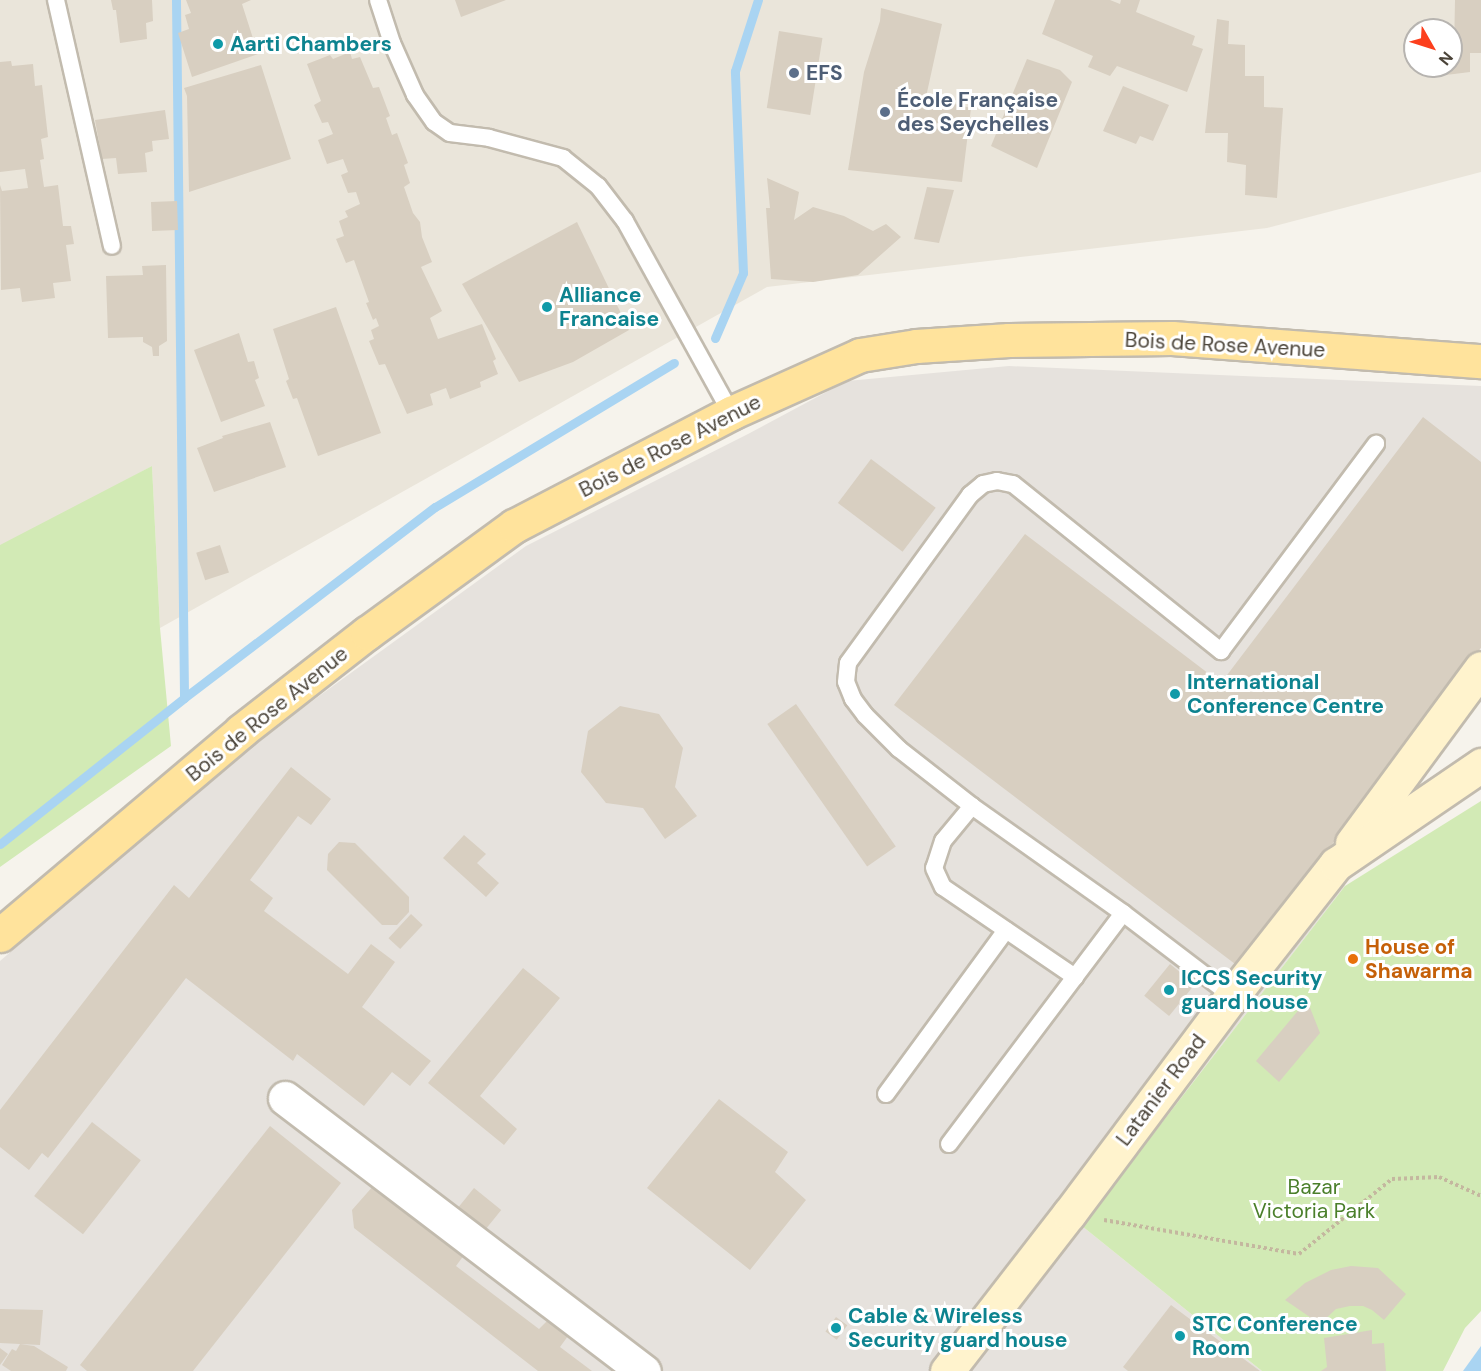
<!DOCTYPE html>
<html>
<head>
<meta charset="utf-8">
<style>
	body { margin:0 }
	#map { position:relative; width:1481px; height:1371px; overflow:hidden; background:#f6f3ec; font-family:"DM Sans",sans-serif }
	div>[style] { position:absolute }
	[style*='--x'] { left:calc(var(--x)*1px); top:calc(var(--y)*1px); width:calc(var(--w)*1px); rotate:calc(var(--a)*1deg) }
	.residential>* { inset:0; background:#eae5da }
	.industrial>* { inset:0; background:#e6e2dd }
	.green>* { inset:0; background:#d2eab5 }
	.water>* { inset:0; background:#a9d4f2 }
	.stream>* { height:9px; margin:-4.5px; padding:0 4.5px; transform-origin:4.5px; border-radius:4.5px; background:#a9d4f2 }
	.building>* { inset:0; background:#d8cfc1; transform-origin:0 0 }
	.path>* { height:4px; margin-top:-2px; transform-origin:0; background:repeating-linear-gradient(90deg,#c4b79f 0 3px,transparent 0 6px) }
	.roads { filter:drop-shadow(2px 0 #c2bbae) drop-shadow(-2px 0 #c2bbae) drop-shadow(0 2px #c2bbae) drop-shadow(0 -2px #c2bbae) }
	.lane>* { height:16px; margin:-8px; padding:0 8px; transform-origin:8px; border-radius:8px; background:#fff }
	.street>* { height:33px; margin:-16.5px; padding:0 16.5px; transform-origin:16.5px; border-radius:16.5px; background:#fff }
	.secondary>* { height:33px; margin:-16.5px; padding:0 16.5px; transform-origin:16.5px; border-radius:16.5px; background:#fff3cd }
	.primary>* { height:33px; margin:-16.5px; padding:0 16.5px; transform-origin:16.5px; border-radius:16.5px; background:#ffe39c }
	.dots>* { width:16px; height:16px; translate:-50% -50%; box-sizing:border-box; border:3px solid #fff; border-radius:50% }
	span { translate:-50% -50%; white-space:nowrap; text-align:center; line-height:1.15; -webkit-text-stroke:6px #fff; paint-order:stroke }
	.culture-label { font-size:21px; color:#0d838f; font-weight:700 }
	.left { translate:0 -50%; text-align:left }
	.service-label { font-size:21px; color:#4e5e75; font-weight:700 }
	.street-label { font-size:21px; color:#4b4439 }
	.food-label { font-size:21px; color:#c56008; font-weight:700 }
	.park-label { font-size:21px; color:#4a7f2a }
	.north { position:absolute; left:1403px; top:18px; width:60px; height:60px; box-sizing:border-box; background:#fff; border:2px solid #b7b4b0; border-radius:50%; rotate:129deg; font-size:16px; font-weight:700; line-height:24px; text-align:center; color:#4b4439 }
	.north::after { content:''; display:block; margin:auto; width:21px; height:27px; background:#fc3f1d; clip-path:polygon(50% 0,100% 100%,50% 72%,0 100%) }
</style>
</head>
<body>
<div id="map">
	<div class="residential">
		<i style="clip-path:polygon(evenodd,0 0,1481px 0,1481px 172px,1267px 228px,767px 287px,160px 628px,152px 466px,0 550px,0 0,1415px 30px,1451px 30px,1451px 66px,1415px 66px,1415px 30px)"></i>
	</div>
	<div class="industrial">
		<i style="clip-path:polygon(1009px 366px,1481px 386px,1481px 638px,1331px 837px,1345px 886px,1082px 1226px,1262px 1371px,0 1371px,0 961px,253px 744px,526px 546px,748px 434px,847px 381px)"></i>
	</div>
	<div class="green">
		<i style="clip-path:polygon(152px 466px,160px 628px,171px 746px,0 867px,0 545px)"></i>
		<i style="clip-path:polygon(1481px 801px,1481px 1311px,1465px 1328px,1443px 1371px,1262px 1371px,1082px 1226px,1345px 886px)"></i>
	</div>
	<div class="water">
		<i style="clip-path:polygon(1481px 1346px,1481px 1371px,1463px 1371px)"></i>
	</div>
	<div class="stream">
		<i style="--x:176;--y:0;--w:698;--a:89.34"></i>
		<i style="--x:715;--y:338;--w:71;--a:-66.7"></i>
		<i style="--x:743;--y:273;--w:202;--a:-92.3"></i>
		<i style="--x:735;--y:71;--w:75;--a:-72.1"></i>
		<i style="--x:0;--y:844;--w:235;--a:-38.4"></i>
		<i style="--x:184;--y:698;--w:315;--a:-37.3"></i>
		<i style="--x:435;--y:507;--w:279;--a:-31.1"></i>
	</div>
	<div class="building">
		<i style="clip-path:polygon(111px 0,152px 0,153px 21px,146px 23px,147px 39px,120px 43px,116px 10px,113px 10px)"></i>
		<i style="clip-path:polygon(186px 0,251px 0,242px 4px,258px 54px,192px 77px,178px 33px,189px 29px,185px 15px,191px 13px)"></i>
		<i style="clip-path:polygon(455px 0,506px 0,461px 17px)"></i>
		<i style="clip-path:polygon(1055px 0,1110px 0,1120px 4px,1121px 0,1140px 0,1136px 12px,1195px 36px,1192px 45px,1203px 49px,1187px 92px,1117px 66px,1110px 76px,1088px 67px,1093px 56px,1042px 34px)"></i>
		<i style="clip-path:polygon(1455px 0,1481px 0,1481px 53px,1470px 53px,1470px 72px,1446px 75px,1446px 66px,1451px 66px,1451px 53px,1454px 52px)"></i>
		<i style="clip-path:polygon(881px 8px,942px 24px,926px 97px,971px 108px,962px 182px,848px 170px,864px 72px,880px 21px)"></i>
		<i style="clip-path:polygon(1217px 19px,1229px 21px,1228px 44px,1245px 45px,1245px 76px,1264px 76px,1264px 107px,1283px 108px,1277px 198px,1245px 195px,1246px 165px,1227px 162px,1228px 133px,1205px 133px)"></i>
		<i style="left:779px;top:31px;width:44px;height:78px;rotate:9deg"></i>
		<i style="clip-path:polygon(350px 52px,352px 59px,360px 57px,373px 88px,379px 87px,390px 116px,386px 118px,392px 135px,397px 133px,408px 163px,404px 165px,410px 183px,404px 187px,413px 213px,420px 222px,422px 237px,432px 262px,421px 267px,442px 311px,430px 318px,438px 339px,482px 324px,496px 359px,493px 361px,498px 374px,480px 382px,481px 387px,450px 399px,446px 388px,430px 394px,433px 405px,407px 414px,385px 364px,379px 365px,369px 341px,374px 339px,371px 330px,379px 326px,376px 318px,373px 320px,366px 303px,369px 302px,354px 260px,346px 263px,336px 239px,344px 236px,339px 221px,348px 217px,345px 211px,360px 204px,356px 192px,348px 193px,341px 175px,348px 172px,343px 159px,327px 164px,318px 140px,333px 134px,328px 122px,322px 123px,314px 105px,321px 101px,307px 64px,330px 55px,333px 59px)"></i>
		<i style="clip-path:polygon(1027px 59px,1060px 70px,1072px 82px,1037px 168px,991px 146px)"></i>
		<i style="clip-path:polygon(11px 61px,12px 66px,33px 64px,35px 86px,42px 85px,48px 137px,41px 139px,44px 159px,40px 160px,44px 187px,58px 185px,63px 226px,71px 226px,74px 244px,66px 245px,71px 281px,53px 283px,55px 298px,22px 302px,20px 288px,1px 290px,0 185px,2px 191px,28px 188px,25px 169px,0 172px,0 62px)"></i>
		<i style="clip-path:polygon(261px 65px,291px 159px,189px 192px,187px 96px,184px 88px)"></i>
		<i style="clip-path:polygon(1123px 86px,1169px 105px,1153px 141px,1140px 136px,1136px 144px,1103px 131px)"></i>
		<i style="clip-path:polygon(165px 110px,169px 139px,152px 141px,153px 151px,145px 153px,147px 172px,118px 174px,116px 158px,102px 159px,95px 120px)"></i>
		<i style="clip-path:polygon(767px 178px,799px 192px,794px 220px,813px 207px,844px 216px,873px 231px,886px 224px,901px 237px,858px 275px,813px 282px,771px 279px,766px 208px,770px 208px)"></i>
		<i style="clip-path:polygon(927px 187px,954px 190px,939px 243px,914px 239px)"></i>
		<i style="left:177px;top:201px;width:29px;height:26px;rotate:88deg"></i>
		<i style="clip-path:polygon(577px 222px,629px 330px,573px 362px,519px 382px,462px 284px)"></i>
		<i style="clip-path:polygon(166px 265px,167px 341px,159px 346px,159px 356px,153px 356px,152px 347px,143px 342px,143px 337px,108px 338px,106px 276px,143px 275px,142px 266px)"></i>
		<i style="clip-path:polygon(336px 307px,381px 433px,318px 456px,297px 398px,293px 399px,286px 381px,289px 379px,273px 329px)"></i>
		<i style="clip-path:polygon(239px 333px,248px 362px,254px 361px,259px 378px,255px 380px,265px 406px,221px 422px,194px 350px)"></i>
		<i style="clip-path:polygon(1423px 417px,1481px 462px,1481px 648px,1239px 967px,894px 705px,1025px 534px,1221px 683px)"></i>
		<i style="clip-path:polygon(270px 422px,286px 467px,214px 492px,197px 448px,223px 438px,222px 436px)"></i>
		<i style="left:871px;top:459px;width:81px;height:55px;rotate:37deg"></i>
		<i style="left:220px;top:545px;width:29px;height:25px;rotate:72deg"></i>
		<i style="left:796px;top:704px;width:174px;height:35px;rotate:55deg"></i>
		<i style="clip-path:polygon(620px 706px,659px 714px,683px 748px,675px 787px,697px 816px,665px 839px,643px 808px,606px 803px,581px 772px,588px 731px)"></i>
		<i style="clip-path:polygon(291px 767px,331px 799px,311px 825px,298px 816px,250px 880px,273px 898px,264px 911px,348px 974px,371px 944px,395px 962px,362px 1007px,431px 1061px,410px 1086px,392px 1072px,364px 1106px,297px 1054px,293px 1061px,186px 978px,48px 1158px,42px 1153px,29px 1170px,0 1147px,0 1110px,174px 885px,189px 898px)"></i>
		<i style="clip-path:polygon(464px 835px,486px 854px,477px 863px,499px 883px,486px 897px,443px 858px)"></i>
		<i style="clip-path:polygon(339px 842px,355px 843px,409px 897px,409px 912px,397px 925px,382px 925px,327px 870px,328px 854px)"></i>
		<i style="left:411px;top:914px;width:16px;height:33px;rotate:43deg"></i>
		<i style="left:1170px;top:964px;width:32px;height:41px;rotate:39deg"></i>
		<i style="clip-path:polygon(523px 968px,560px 998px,480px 1096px,517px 1129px,504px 1145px,428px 1083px)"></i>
		<i style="clip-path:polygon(1307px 1000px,1320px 1033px,1279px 1082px,1256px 1061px)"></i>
		<i style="clip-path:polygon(719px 1099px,788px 1152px,775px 1172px,806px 1200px,750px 1270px,647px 1188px)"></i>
		<i style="left:92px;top:1122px;width:62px;height:94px;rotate:38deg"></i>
		<i style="clip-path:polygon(270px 1126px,341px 1183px,193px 1371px,87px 1371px,80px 1365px)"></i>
		<i style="clip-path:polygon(374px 1185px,464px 1255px,456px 1266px,539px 1329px,548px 1320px,568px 1336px,560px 1347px,592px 1371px,538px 1371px,354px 1228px,352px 1210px)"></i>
		<i style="left:474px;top:1188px;width:35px;height:26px;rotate:39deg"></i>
		<i style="clip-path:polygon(1351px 1266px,1378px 1268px,1406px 1294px,1384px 1320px,1372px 1310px,1363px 1306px,1350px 1306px,1336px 1309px,1320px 1324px,1285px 1300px,1305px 1283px,1331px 1270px)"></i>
		<i style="clip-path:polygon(1171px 1305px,1260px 1371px,1128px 1371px,1123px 1367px)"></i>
		<i style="clip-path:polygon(0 1309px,43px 1310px,40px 1345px,20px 1344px,34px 1346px,68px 1367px,66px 1371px,11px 1371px,2px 1365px,12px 1349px,16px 1351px,20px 1344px,0 1343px)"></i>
		<i style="left:836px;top:1317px;width:14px;height:18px;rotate:36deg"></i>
		<i style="clip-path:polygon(1372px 1330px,1372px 1344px,1384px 1343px,1386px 1371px,1321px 1371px,1327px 1367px,1324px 1338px)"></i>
		<i style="clip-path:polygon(0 1348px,8px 1354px,0 1365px)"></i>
	</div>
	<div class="path">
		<i style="--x:1104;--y:1220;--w:198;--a:9.9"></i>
		<i style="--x:1299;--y:1254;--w:119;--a:-38.9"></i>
		<i style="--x:1392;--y:1179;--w:47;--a:-2.4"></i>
		<i style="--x:1439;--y:1177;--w:46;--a:24.3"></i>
	</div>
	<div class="roads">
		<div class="lane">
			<i style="--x:56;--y:0;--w:252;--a:77.2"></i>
			<i style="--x:378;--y:0;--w:45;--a:72"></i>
			<i style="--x:392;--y:43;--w:57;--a:66.1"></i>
			<i style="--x:415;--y:95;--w:33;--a:55"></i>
			<i style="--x:434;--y:122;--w:19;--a:35"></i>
			<i style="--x:450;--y:133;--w:39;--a:7"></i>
			<i style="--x:489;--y:138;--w:77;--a:15.1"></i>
			<i style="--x:563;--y:158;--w:45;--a:38.7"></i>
			<i style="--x:598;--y:186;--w:44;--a:52.4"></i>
			<i style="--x:625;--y:221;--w:219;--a:61.1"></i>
			<i style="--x:972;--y:806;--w:45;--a:129.6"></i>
			<i style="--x:943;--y:841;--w:28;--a:108"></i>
			<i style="--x:934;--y:868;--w:21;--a:65"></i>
			<i style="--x:943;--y:887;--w:160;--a:34.3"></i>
			<i style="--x:1232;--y:996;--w:137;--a:-142.7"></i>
			<i style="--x:1123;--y:913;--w:185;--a:-144.7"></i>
			<i style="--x:972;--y:806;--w:93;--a:-142"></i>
			<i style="--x:899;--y:749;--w:48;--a:-135"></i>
			<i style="--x:865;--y:715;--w:20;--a:-127"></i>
			<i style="--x:853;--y:699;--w:18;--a:-112"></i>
			<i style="--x:846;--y:682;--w:19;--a:-84"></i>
			<i style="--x:848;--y:663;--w:208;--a:-54"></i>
			<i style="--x:970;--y:495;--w:17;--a:-40"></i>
			<i style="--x:983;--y:484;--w:14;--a:-12"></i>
			<i style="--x:997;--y:481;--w:16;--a:11"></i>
			<i style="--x:1013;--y:484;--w:267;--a:38.8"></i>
			<i style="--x:1221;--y:651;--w:259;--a:-53.2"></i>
			<i style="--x:886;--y:1094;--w:203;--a:-53.8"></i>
			<i style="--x:949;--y:1144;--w:289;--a:-53"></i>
		</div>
		<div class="street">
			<i style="--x:285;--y:1098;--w:451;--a:37.3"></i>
		</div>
		<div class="secondary">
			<i style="--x:1352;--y:843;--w:217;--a:-53.6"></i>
			<i style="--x:947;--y:1371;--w:199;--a:-52.2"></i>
			<i style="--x:1069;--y:1214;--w:272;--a:-53.2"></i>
			<i style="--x:1232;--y:996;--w:168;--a:-51.8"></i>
			<i style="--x:1336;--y:864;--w:176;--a:-34.3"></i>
		</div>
		<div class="primary">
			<i style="--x:0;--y:935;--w:316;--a:-40.2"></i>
			<i style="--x:241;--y:731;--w:160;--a:-37.9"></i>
			<i style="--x:367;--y:633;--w:182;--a:-36.1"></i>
			<i style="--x:514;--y:526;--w:245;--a:-27.5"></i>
			<i style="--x:731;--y:413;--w:141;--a:-24.2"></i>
			<i style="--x:860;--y:355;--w:57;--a:-9.1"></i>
			<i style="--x:916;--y:346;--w:93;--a:-3.7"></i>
			<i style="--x:1009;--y:340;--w:163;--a:-0.7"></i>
			<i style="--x:1172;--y:338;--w:310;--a:4.3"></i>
		</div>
	</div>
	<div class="dots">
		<i style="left:218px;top:44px;background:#0f9aa8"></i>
		<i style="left:794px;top:73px;background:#5c6f8a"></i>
		<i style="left:885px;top:112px;background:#5c6f8a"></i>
		<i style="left:547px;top:307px;background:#0f9aa8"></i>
		<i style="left:1175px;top:694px;background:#0f9aa8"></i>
		<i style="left:1353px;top:959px;background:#e8710a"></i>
		<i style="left:1169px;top:990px;background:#0f9aa8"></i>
		<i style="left:836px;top:1328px;background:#0f9aa8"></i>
		<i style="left:1180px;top:1336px;background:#0f9aa8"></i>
	</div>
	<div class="culture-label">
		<span class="left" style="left:230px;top:44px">Aarti Chambers</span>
		<span class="left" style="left:559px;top:307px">Alliance<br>Francaise</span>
		<span class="left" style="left:1187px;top:694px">International<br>Conference Centre</span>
		<span class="left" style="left:1181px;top:990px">ICCS Security<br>guard house</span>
		<span class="left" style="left:848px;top:1328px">Cable &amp; Wireless<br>Security guard house</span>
		<span class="left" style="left:1192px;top:1336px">STC Conference<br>Room</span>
	</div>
	<div class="service-label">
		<span class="left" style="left:806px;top:73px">EFS</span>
		<span class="left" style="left:897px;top:112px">École Française<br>des Seychelles</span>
	</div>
	<div class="street-label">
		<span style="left:1225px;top:345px;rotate:3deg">Bois de Rose Avenue</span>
		<span style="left:670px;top:446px;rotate:-27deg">Bois de Rose Avenue</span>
		<span style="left:267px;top:714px;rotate:-39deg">Bois de Rose Avenue</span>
		<span style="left:1161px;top:1090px;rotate:-53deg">Latanier Road</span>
	</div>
	<div class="food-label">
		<span class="left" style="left:1365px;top:959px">House of<br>Shawarma</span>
	</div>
	<div class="park-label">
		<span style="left:1314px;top:1199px">Bazar<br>Victoria Park</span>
	</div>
	<div class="north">N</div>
</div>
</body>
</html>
